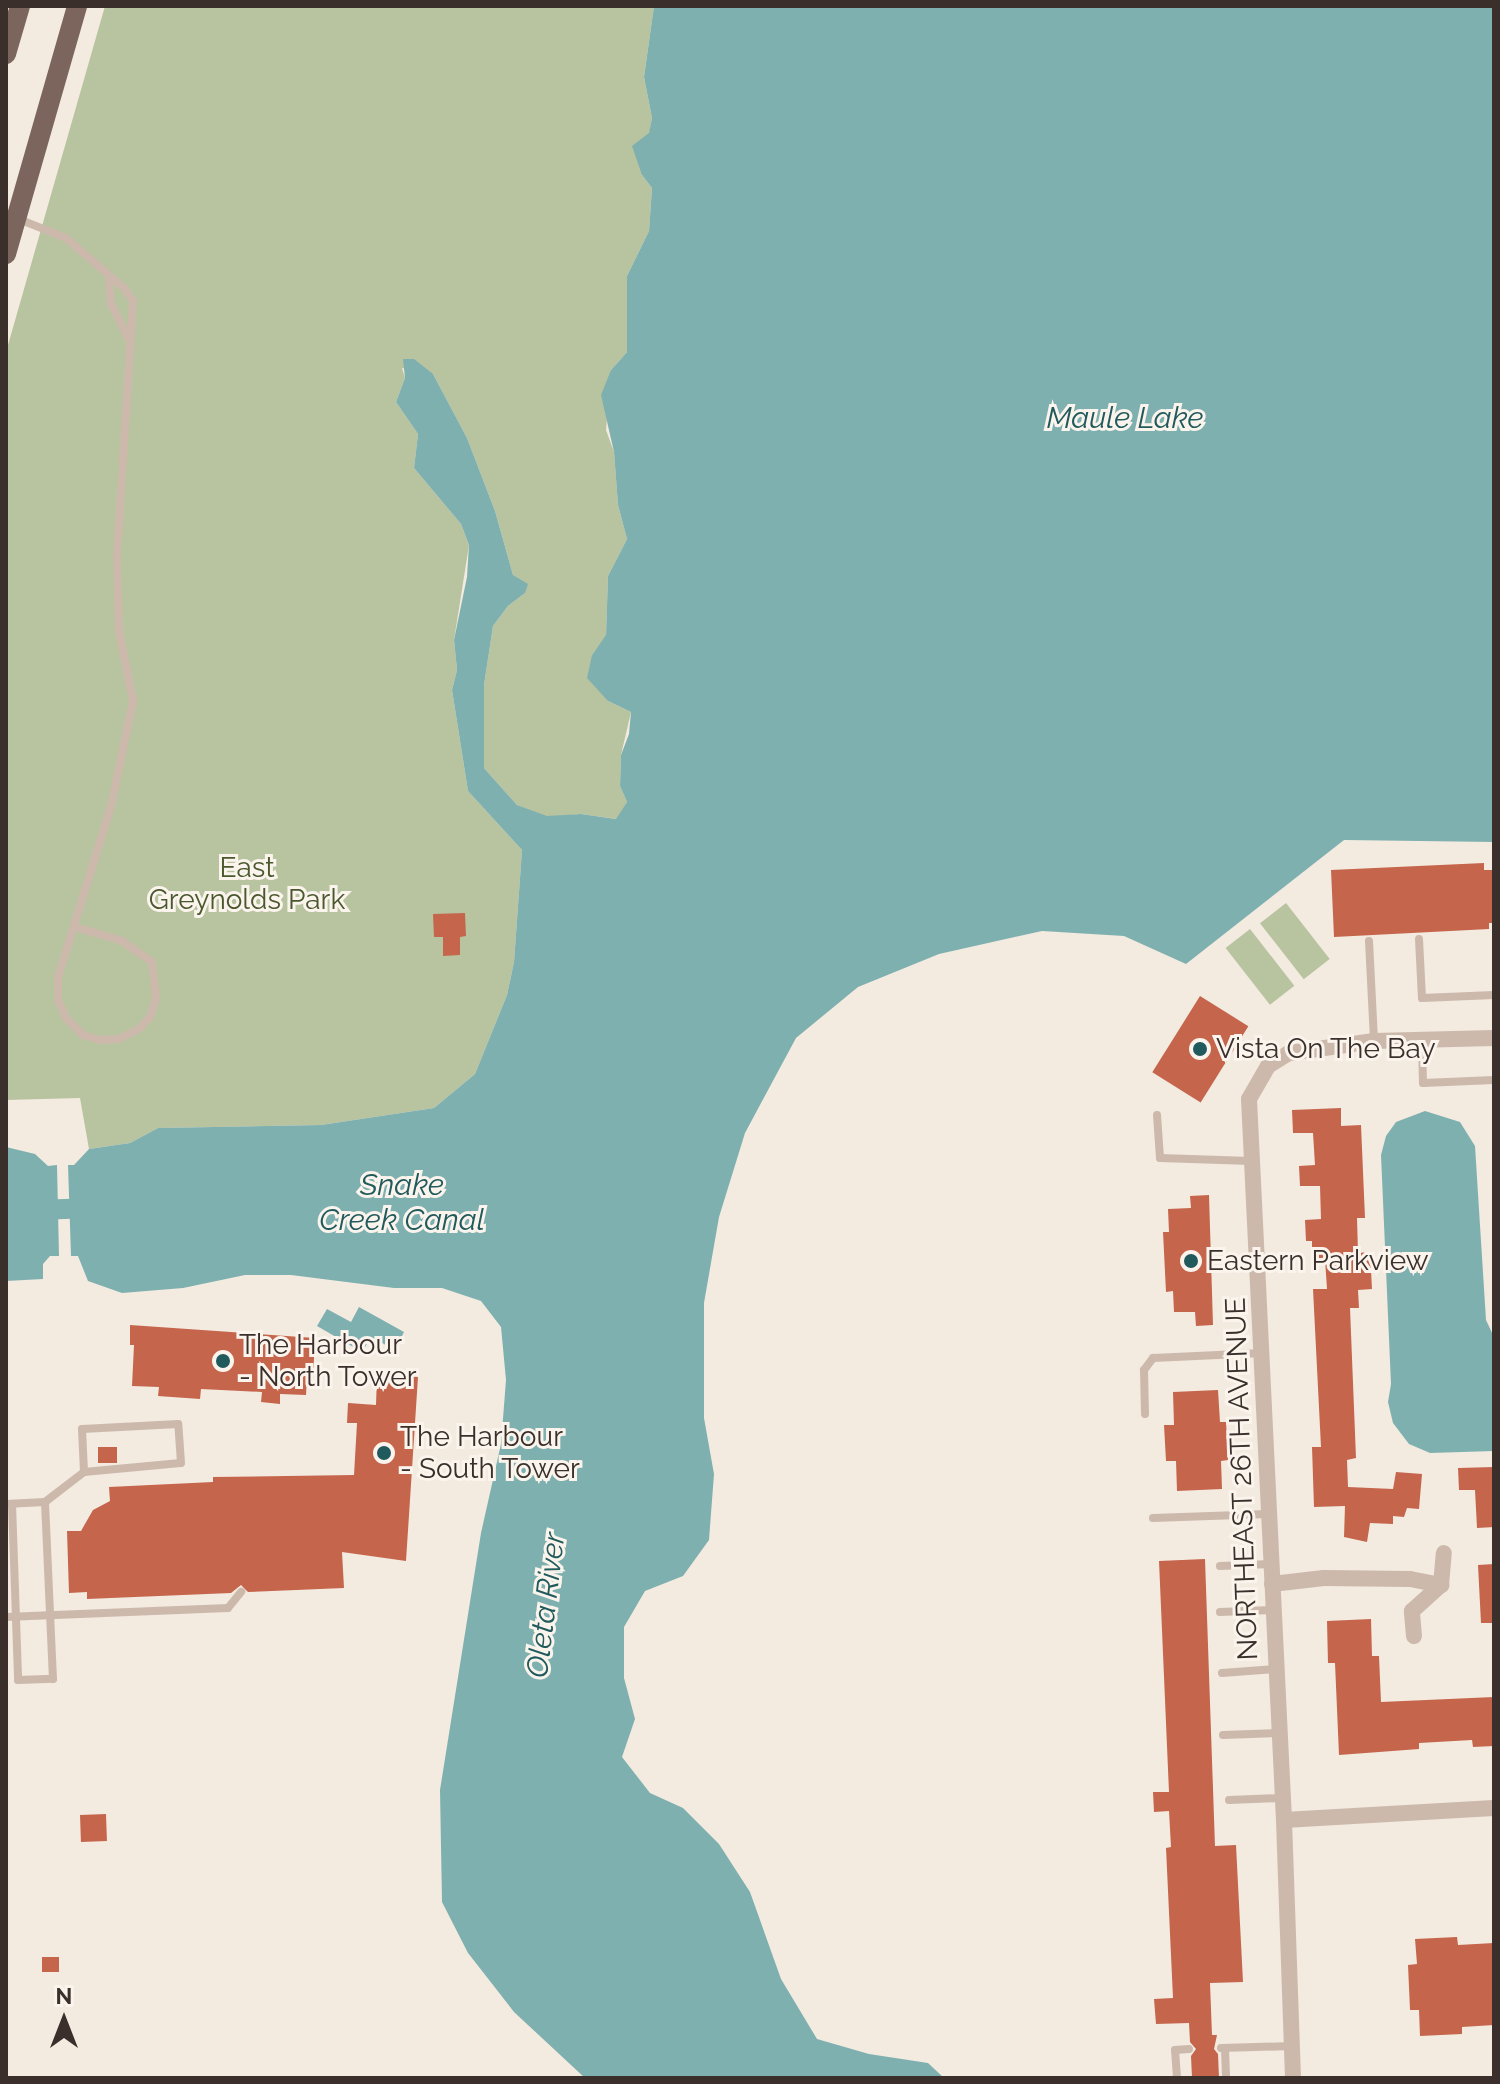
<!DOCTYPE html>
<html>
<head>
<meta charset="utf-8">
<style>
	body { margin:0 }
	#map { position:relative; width:1500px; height:2084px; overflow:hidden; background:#f3eae0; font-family:Raleway,sans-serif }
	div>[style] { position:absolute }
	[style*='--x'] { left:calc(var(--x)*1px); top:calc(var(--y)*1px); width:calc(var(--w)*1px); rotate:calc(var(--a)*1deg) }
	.green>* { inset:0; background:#b8c3a0; transform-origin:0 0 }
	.water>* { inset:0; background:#7fb0b0 }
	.canal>* { height:20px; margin:-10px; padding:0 10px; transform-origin:10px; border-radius:10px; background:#7fb0b0 }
	.building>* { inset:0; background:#c5654c; transform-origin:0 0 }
	.service>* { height:8px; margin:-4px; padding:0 4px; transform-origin:4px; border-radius:4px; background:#ccb9ac }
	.minor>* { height:16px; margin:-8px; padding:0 8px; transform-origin:8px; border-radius:8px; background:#ccb9ac }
	.primary>* { height:20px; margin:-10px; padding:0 10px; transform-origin:10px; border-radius:10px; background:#7b655c }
	.dots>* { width:22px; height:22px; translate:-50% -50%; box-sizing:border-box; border:4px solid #faf4ed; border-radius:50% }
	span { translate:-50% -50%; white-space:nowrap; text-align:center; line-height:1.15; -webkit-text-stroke:6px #faf4ed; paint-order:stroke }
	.park-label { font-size:28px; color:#4a582e }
	.poi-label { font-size:28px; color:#3a2f2b }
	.left { translate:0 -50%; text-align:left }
	.street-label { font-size:28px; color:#3a2f2b }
	.water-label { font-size:30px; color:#205a5c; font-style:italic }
	.frame { position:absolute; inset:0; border:8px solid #3a2f2b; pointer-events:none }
	.north { position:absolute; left:24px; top:1980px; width:80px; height:80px; -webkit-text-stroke:6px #faf4ed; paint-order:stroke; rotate:0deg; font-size:22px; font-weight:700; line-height:32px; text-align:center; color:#3a2f2b }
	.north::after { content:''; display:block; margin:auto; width:28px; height:36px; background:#3a2f2b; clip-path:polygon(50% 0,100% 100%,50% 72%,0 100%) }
</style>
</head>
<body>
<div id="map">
	<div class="green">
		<i style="clip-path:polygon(105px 6px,654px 6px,644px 77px,652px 118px,642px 175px,652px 188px,649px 231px,627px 276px,627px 352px,611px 370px,606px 430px,614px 452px,618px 505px,627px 539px,608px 576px,606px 636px,592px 655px,608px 701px,631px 712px,621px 755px,620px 786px,627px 802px,617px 819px,581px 814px,547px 817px,517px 805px,484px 768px,484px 685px,493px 626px,508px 606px,525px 593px,513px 575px,495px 511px,467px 438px,433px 374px,402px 368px,405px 378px,396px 402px,418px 434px,414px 468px,461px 524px,469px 545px,454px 640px,457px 670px,452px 690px,468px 791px,522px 850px,514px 962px,507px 995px,475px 1074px,434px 1108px,321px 1125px,158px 1128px,130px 1143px,89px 1149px,80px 1098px,6px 1100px,6px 352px)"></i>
		<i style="left:1286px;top:903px;width:71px;height:33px;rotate:52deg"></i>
		<i style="left:1250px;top:929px;width:72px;height:31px;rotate:52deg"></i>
	</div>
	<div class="water">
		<i style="clip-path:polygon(654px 6px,1494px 6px,1494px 842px,1344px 840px,1186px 964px,1124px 936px,1042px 931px,939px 954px,858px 987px,796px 1038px,745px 1133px,719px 1217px,704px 1303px,704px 1418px,714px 1474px,709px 1540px,683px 1576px,645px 1591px,624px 1627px,624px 1678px,635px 1719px,622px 1757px,650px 1793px,683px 1808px,719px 1844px,750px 1892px,781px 1979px,817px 2039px,869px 2054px,928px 2063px,944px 2078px,585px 2078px,514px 2012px,468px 1953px,442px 1902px,440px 1790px,481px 1533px,501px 1444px,506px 1380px,501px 1327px,481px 1301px,442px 1288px,394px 1288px,291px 1275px,245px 1275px,183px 1288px,122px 1293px,88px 1281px,78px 1256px,71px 1256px,68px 1165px,74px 1165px,89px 1149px,130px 1143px,158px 1128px,321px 1125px,434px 1108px,475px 1074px,507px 995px,514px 962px,522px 850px,468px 791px,452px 690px,457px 670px,454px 640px,467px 577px,469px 545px,461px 524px,414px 468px,418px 434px,396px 402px,405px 378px,403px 359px,414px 359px,433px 374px,467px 438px,495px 511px,513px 575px,528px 584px,525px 593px,508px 606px,493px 626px,484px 685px,484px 768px,517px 805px,547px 816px,581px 814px,616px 819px,627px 802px,620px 786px,621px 755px,629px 734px,631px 712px,608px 701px,587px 678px,592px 655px,606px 635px,608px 576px,627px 539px,618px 505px,614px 452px,601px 395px,611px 370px,627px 352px,627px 276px,649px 231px,652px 188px,642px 175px,632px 146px,649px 133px,652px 118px,644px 77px)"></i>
		<i style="clip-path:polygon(1425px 1111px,1460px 1122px,1475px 1146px,1486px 1320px,1494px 1337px,1494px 1451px,1430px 1453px,1409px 1444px,1393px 1423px,1388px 1402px,1391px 1384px,1381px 1155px,1386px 1136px,1396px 1122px)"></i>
		<i style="clip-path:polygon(6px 1147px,35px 1154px,48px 1166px,57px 1165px,59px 1256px,50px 1256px,43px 1264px,43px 1279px,6px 1281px)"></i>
		<i style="clip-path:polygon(359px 1307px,404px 1332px,395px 1350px,371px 1337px,362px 1352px,317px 1326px,327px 1309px,351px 1322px)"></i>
	</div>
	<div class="canal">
		<i style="--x:6;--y:1211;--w:88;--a:-2"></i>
	</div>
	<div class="building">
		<i style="clip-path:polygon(1484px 863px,1484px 870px,1494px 870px,1494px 923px,1489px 923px,1489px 929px,1334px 937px,1331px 870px)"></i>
		<i style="clip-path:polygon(465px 913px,466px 936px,460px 937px,460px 955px,443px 956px,443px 937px,434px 937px,433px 914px)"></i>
		<i style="left:1200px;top:996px;width:57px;height:90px;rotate:32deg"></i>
		<i style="clip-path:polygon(1341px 1108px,1341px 1126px,1361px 1125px,1365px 1218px,1357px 1218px,1358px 1253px,1370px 1252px,1372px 1289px,1358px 1290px,1359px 1308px,1350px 1308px,1356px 1458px,1347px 1460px,1348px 1487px,1393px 1489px,1396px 1472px,1422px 1474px,1419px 1509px,1407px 1508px,1404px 1517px,1393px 1516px,1393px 1524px,1370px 1523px,1367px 1542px,1344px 1537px,1345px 1506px,1314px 1507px,1312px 1447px,1321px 1447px,1313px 1289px,1327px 1289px,1325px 1259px,1312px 1259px,1312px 1241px,1306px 1241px,1305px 1220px,1321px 1219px,1320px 1186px,1300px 1186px,1299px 1166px,1315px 1165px,1313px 1133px,1293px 1133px,1292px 1110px)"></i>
		<i style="clip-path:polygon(1209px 1195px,1213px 1325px,1196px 1326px,1195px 1312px,1174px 1312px,1173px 1291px,1166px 1292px,1163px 1232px,1169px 1232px,1168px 1209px,1191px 1208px,1190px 1196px)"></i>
		<i style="clip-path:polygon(130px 1325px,315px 1338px,313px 1378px,307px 1377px,306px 1395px,280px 1394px,280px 1404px,261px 1402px,262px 1392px,201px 1389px,200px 1399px,158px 1396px,159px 1387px,132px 1386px,134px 1345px,130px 1345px)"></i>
		<i style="clip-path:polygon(377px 1375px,418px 1377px,406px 1561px,342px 1552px,344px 1588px,248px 1592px,241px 1585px,231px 1593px,87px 1599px,87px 1592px,69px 1593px,67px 1531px,81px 1531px,93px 1510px,110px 1501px,109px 1487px,213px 1482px,213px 1477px,354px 1475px,357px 1423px,347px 1423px,348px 1403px,376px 1405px)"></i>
		<i style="clip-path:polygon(1218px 1390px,1220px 1422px,1226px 1422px,1228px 1460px,1221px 1461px,1222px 1489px,1177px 1491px,1176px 1461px,1166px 1461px,1164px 1425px,1174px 1425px,1173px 1392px)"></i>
		<i style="left:98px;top:1447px;width:19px;height:16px"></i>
		<i style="clip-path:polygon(1494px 1467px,1494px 1527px,1477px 1528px,1475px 1490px,1459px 1490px,1458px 1468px)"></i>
		<i style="clip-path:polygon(1205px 1559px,1215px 1846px,1236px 1845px,1243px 1982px,1210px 1983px,1212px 2035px,1217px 2035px,1214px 2049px,1218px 2054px,1219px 2078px,1192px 2078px,1191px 2056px,1196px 2049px,1190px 2042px,1189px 2023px,1156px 2024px,1154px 1999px,1173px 1998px,1166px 1848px,1171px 1847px,1169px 1811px,1154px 1812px,1153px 1792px,1169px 1792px,1159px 1561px)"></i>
		<i style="clip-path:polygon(1494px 1564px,1494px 1623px,1481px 1623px,1478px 1565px)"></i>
		<i style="clip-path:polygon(1371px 1619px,1372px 1656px,1379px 1656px,1381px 1702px,1494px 1697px,1494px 1746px,1473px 1747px,1472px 1740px,1419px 1743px,1419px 1749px,1339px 1755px,1335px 1663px,1328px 1663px,1327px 1621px)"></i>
		<i style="left:106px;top:1814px;width:27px;height:26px;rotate:88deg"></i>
		<i style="clip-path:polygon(1457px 1937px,1458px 1945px,1494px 1943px,1494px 2025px,1462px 2027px,1462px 2034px,1420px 2036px,1419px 2010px,1410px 2010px,1408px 1965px,1417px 1964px,1415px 1939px)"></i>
		<i style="left:42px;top:1957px;width:17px;height:15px"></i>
	</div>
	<div class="service">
		<i style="--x:6;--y:214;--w:65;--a:21.8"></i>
		<i style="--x:66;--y:238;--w:77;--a:40.8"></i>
		<i style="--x:124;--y:288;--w:16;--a:55"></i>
		<i style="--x:133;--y:301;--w:255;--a:93.6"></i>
		<i style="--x:117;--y:555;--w:76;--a:88.5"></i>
		<i style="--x:119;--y:631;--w:71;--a:78.7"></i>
		<i style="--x:133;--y:701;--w:107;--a:101.8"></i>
		<i style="--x:111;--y:806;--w:179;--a:107.2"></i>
		<i style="--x:58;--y:977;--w:23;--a:90"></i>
		<i style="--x:58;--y:1000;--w:20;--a:66"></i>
		<i style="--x:66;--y:1018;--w:24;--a:45"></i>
		<i style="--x:83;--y:1035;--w:19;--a:16"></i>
		<i style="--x:101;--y:1040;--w:18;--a:-3"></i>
		<i style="--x:119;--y:1039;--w:22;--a:-27"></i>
		<i style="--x:139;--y:1029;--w:16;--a:-47"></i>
		<i style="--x:150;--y:1017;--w:19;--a:-72"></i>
		<i style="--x:156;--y:999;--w:37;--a:-96"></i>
		<i style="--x:152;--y:962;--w:39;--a:-145"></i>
		<i style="--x:120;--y:940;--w:48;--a:-164.2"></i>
		<i style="--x:109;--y:277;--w:27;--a:86"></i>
		<i style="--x:111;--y:304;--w:39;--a:63"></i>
		<i style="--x:1419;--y:939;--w:59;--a:87.1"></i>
		<i style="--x:1422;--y:998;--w:72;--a:-2.4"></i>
		<i style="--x:1369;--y:941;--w:99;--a:87.1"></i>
		<i style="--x:1422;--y:1040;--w:43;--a:88.7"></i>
		<i style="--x:1423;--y:1083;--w:71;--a:-2.4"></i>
		<i style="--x:1157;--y:1115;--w:43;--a:86"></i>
		<i style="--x:1160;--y:1158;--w:91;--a:1.9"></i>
		<i style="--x:1145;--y:1414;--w:44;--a:-91.3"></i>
		<i style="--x:1144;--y:1370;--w:15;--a:-53"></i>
		<i style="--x:1153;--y:1358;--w:109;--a:-2.6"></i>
		<i style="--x:45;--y:1502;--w:49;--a:-37.6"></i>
		<i style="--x:84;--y:1472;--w:97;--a:-5.3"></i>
		<i style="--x:181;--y:1463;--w:39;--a:-94"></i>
		<i style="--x:178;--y:1424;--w:96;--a:177"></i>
		<i style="--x:82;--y:1429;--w:43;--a:87.3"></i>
		<i style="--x:6;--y:1504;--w:39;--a:-3"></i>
		<i style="--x:12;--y:1504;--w:176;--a:88"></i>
		<i style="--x:18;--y:1680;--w:35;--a:-2"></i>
		<i style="--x:53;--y:1679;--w:177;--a:-92.6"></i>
		<i style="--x:1153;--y:1518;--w:115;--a:-2"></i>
		<i style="--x:1220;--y:1566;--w:51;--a:-2.2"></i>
		<i style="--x:1220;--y:1612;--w:53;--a:-2.2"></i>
		<i style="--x:6;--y:1617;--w:222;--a:-2.3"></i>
		<i style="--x:228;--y:1608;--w:21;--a:-51"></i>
		<i style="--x:1222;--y:1673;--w:54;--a:-4.2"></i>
		<i style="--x:1223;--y:1735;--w:57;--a:-2"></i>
		<i style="--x:1229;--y:1800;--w:53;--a:-2.2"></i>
		<i style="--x:1221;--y:2048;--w:71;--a:-1.6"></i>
		<i style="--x:1225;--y:2048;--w:30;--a:88"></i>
		<i style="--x:1177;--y:2078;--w:28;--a:-94"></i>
		<i style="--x:1175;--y:2050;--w:14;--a:-4"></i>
	</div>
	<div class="minor">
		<i style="--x:1272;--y:1584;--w:52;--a:-6.6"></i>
		<i style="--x:1324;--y:1578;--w:86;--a:0.7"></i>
		<i style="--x:1410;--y:1579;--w:32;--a:11"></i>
		<i style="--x:1414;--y:1636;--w:25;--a:-95"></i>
		<i style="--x:1412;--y:1611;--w:39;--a:-42"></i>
		<i style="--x:1441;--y:1585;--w:32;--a:-85"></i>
		<i style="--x:1284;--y:1820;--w:210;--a:-3.3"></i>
		<i style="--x:1293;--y:2078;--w:258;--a:-92"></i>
		<i style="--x:1284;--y:1820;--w:722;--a:-92.78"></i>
		<i style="--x:1249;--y:1099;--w:38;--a:-60"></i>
		<i style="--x:1268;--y:1066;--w:25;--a:-32"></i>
		<i style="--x:1289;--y:1053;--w:86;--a:-8"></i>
		<i style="--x:1374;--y:1041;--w:120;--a:-1.4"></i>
	</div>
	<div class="primary">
		<i style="--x:6;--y:54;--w:50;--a:-73.7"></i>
		<i style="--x:6;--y:254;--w:258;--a:-74"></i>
	</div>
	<div class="dots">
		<i style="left:1200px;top:1049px;background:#205a5c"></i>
		<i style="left:1191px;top:1261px;background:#205a5c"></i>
		<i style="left:223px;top:1361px;background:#205a5c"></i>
		<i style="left:384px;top:1453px;background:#205a5c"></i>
	</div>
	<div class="park-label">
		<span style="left:247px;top:884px">East<br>Greynolds Park</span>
	</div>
	<div class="poi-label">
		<span class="left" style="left:1216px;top:1049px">Vista On The Bay</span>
		<span class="left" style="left:1207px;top:1261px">Eastern Parkview</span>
		<span class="left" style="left:239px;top:1361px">The Harbour<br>- North Tower</span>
		<span class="left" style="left:400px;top:1453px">The Harbour<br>- South Tower</span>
	</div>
	<div class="street-label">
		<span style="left:1242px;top:1479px;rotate:-92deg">NORTHEAST 26TH AVENUE</span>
	</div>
	<div class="water-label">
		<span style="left:1125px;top:418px">Maule Lake</span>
		<span style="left:402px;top:1202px">Snake<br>Creek Canal</span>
		<span style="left:546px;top:1605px;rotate:-83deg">Oleta River</span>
	</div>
	<div class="frame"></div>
	<div class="north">N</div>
</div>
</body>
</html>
